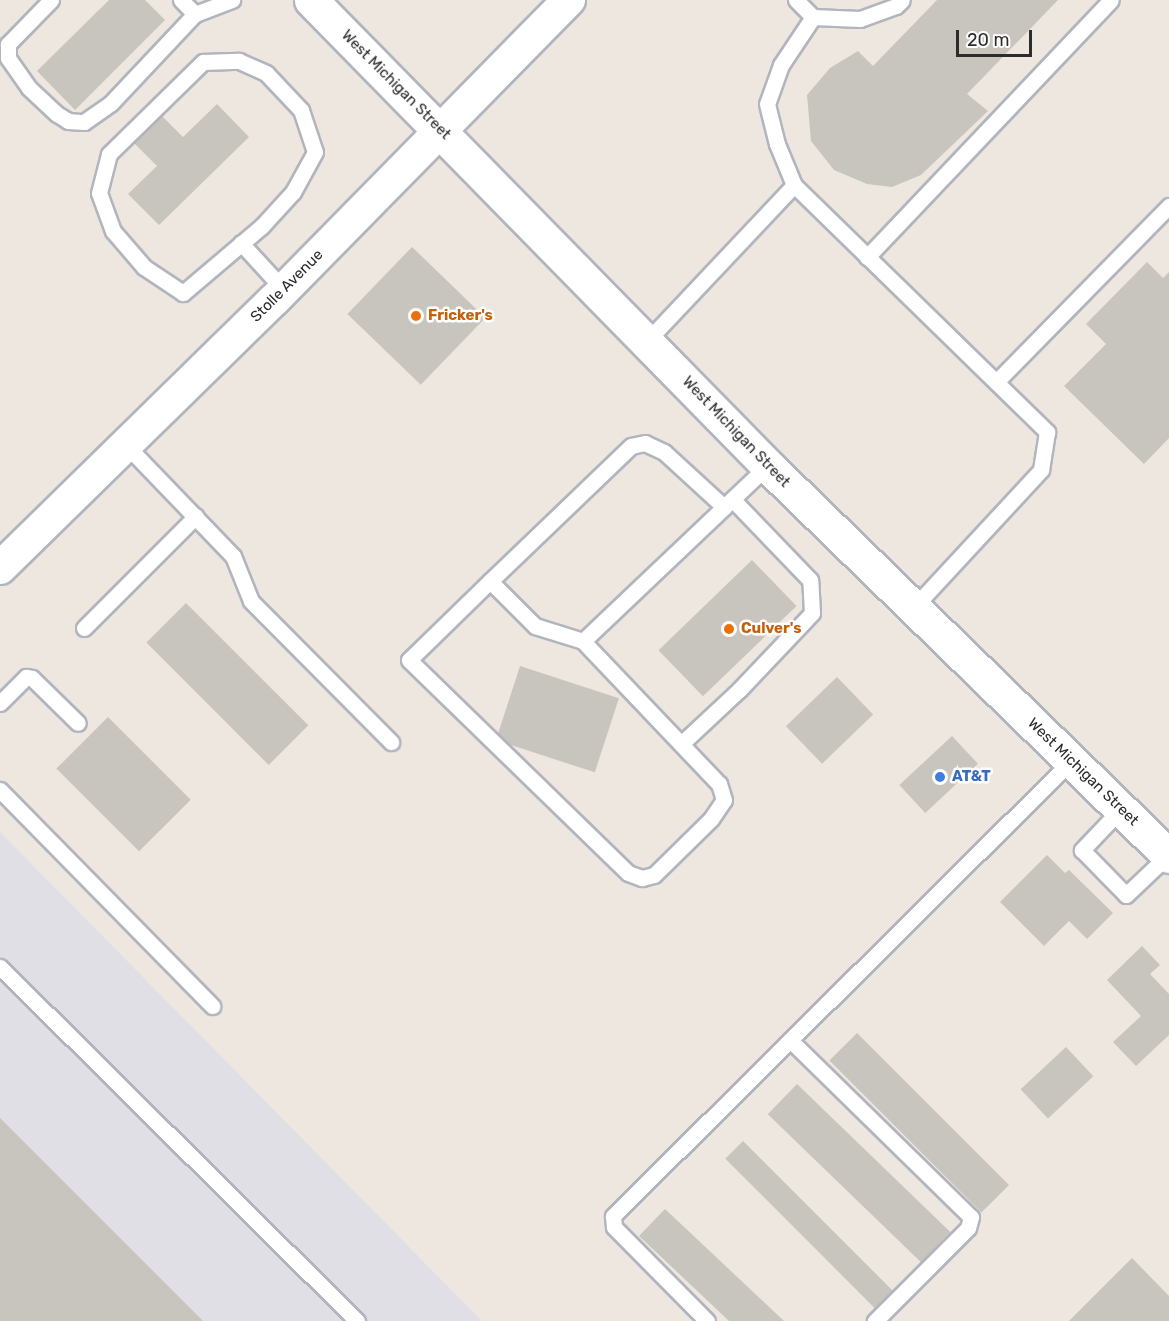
<!DOCTYPE html>
<html>
<head>
<meta charset="utf-8">
<style>
	body { margin:0 }
	#map { position:relative; width:1169px; height:1321px; overflow:hidden; background:#ede7df; font-family:Rubik,sans-serif }
	div>[style] { position:absolute }
	[style*='--x'] { left:calc(var(--x)*1px); top:calc(var(--y)*1px); width:calc(var(--w)*1px); rotate:calc(var(--a)*1deg) }
	.industrial>* { inset:0; background:#e1dfe6 }
	.building>* { inset:0; background:#c8c4be; transform-origin:0 0 }
	.roads { filter:drop-shadow(2px 0 #b2b5be) drop-shadow(-2px 0 #b2b5be) drop-shadow(0 2px #b2b5be) drop-shadow(0 -2px #b2b5be) }
	.lane>* { height:15px; margin:-7.5px; padding:0 7.5px; transform-origin:7.5px; border-radius:7.5px; background:#fff }
	.street>* { height:32px; margin:-16px; padding:0 16px; transform-origin:16px; border-radius:16px; background:#fff }
	.secondary>* { height:33px; margin:-16.5px; padding:0 16.5px; transform-origin:16.5px; border-radius:16.5px; background:#fff }
	.dots>* { width:16px; height:16px; translate:-50% -50%; box-sizing:border-box; border:3px solid #fff; border-radius:50% }
	span { translate:-50% -50%; white-space:nowrap; text-align:center; line-height:1.15; -webkit-text-stroke:5px #fff; paint-order:stroke }
	.street-label { font-size:15px; color:#2c2c2c }
	.food-label { font-size:15px; color:#c56008; font-weight:700 }
	.left { translate:0 -50%; text-align:left }
	.shop-label { font-size:15px; color:#366cbe; font-weight:700 }
	.scale { position:absolute; left:956px; top:30px; width:76px; height:27px; box-sizing:border-box; border:3px solid #2c2c2c; border-top:0; padding-left:8px; font-size:18px; line-height:21px; white-space:nowrap; color:#2c2c2c; -webkit-text-stroke:4px #fff; paint-order:stroke }
</style>
</head>
<body>
<div id="map">
	<div class="industrial">
		<i style="clip-path:polygon(0 832px,482px 1321px,0 1321px)"></i>
	</div>
	<div class="building">
		<i style="clip-path:polygon(109px 0,145px 0,165px 20px,75px 110px,37px 71px)"></i>
		<i style="clip-path:polygon(937px 0,1058px 0,967px 94px,988px 111px,921px 175px,892px 187px,867px 184px,834px 170px,811px 141px,807px 95px,830px 68px,858px 51px,873px 66px)"></i>
		<i style="clip-path:polygon(217px 104px,249px 137px,159px 225px,128px 194px,157px 166px,123px 132px,151px 105px,183px 137px)"></i>
		<i style="left:412px;top:247px;width:102px;height:93px;rotate:44deg"></i>
		<i style="clip-path:polygon(1147px 262px,1163px 278px,1169px 272px,1169px 438px,1144px 464px,1064px 386px,1106px 344px,1086px 324px)"></i>
		<i style="left:752px;top:560px;width:64px;height:130px;rotate:46deg"></i>
		<i style="left:186px;top:603px;width:173px;height:56px;rotate:45deg"></i>
		<i style="left:520px;top:666px;width:104px;height:78px;rotate:18deg"></i>
		<i style="left:837px;top:677px;width:52px;height:71px;rotate:46deg"></i>
		<i style="left:108px;top:717px;width:117px;height:73px;rotate:45deg"></i>
		<i style="left:952px;top:736px;width:38px;height:72px;rotate:47deg"></i>
		<i style="clip-path:polygon(1047px 855px,1065px 873px,1069px 870px,1113px 913px,1087px 939px,1069px 921px,1044px 946px,1000px 902px)"></i>
		<i style="clip-path:polygon(1142px 946px,1160px 965px,1150px 974px,1169px 994px,1169px 1035px,1136px 1066px,1113px 1042px,1141px 1016px,1107px 980px)"></i>
		<i style="left:857px;top:1033px;width:215px;height:39px;rotate:45deg"></i>
		<i style="left:1066px;top:1047px;width:40px;height:62px;rotate:47deg"></i>
		<i style="left:797px;top:1084px;width:213px;height:42px;rotate:44deg"></i>
		<i style="clip-path:polygon(0 1118px,203px 1321px,0 1321px)"></i>
		<i style="left:743px;top:1141px;width:216px;height:25px;rotate:45deg"></i>
		<i style="clip-path:polygon(665px 1209px,784px 1321px,729px 1321px,639px 1236px)"></i>
		<i style="clip-path:polygon(1132px 1258px,1169px 1296px,1169px 1321px,1069px 1321px)"></i>
	</div>
	<div class="roads">
		<div class="lane">
			<i style="--x:51;--y:0;--w:62;--a:134.3"></i>
			<i style="--x:8;--y:44;--w:14;--a:90"></i>
			<i style="--x:8;--y:58;--w:37;--a:55"></i>
			<i style="--x:29;--y:88;--w:38;--a:43"></i>
			<i style="--x:57;--y:114;--w:13;--a:32"></i>
			<i style="--x:68;--y:121;--w:16;--a:4"></i>
			<i style="--x:84;--y:122;--w:33;--a:-35"></i>
			<i style="--x:111;--y:103;--w:122;--a:-46.7"></i>
			<i style="--x:195;--y:14;--w:40;--a:-21"></i>
			<i style="--x:181;--y:0;--w:20;--a:45"></i>
			<i style="--x:796;--y:0;--w:24;--a:45"></i>
			<i style="--x:813;--y:17;--w:47;--a:2.4"></i>
			<i style="--x:860;--y:19;--w:38;--a:-20"></i>
			<i style="--x:896;--y:6;--w:8;--a:-45"></i>
			<i style="--x:813;--y:17;--w:58;--a:123.7"></i>
			<i style="--x:781;--y:65;--w:41;--a:109.7"></i>
			<i style="--x:767;--y:104;--w:41;--a:76"></i>
			<i style="--x:777;--y:144;--w:44;--a:67.5"></i>
			<i style="--x:794;--y:185;--w:354;--a:44.3"></i>
			<i style="--x:1047;--y:432;--w:38;--a:99"></i>
			<i style="--x:1041;--y:470;--w:187;--a:132.8"></i>
			<i style="--x:239;--y:61;--w:30;--a:24"></i>
			<i style="--x:266;--y:73;--w:51;--a:46.6"></i>
			<i style="--x:301;--y:110;--w:44;--a:71.6"></i>
			<i style="--x:315;--y:152;--w:46;--a:118.8"></i>
			<i style="--x:293;--y:192;--w:46;--a:132.4"></i>
			<i style="--x:262;--y:226;--w:104;--a:139.7"></i>
			<i style="--x:183;--y:293;--w:47;--a:-146.3"></i>
			<i style="--x:144;--y:267;--w:48;--a:-130.7"></i>
			<i style="--x:113;--y:231;--w:40;--a:-110.2"></i>
			<i style="--x:99;--y:193;--w:40;--a:-75.6"></i>
			<i style="--x:109;--y:154;--w:132;--a:-44.4"></i>
			<i style="--x:203;--y:62;--w:36;--a:-2"></i>
			<i style="--x:241;--y:243;--w:64;--a:47.5"></i>
			<i style="--x:867;--y:257;--w:354;--a:-46.5"></i>
			<i style="--x:647;--y:341;--w:214;--a:-46.7"></i>
			<i style="--x:996;--y:382;--w:247;--a:-45.5"></i>
			<i style="--x:126;--y:445;--w:154;--a:46.1"></i>
			<i style="--x:233;--y:556;--w:48;--a:68.2"></i>
			<i style="--x:251;--y:601;--w:199;--a:45.2"></i>
			<i style="--x:724;--y:507;--w:81;--a:-137.5"></i>
			<i style="--x:664;--y:452;--w:21;--a:-155"></i>
			<i style="--x:645;--y:443;--w:14;--a:168"></i>
			<i style="--x:631;--y:446;--w:195;--a:136.2"></i>
			<i style="--x:490;--y:581;--w:64;--a:45"></i>
			<i style="--x:535;--y:626;--w:50;--a:17.4"></i>
			<i style="--x:583;--y:641;--w:195;--a:-43.5"></i>
			<i style="--x:724;--y:507;--w:59;--a:-43.6"></i>
			<i style="--x:490;--y:581;--w:113;--a:135.7"></i>
			<i style="--x:409;--y:660;--w:305;--a:44.2"></i>
			<i style="--x:628;--y:873;--w:15;--a:20"></i>
			<i style="--x:642;--y:878;--w:12;--a:-14"></i>
			<i style="--x:654;--y:875;--w:80;--a:-44.5"></i>
			<i style="--x:711;--y:819;--w:23;--a:-56"></i>
			<i style="--x:724;--y:800;--w:17;--a:-107"></i>
			<i style="--x:719;--y:784;--w:197;--a:-133.6"></i>
			<i style="--x:84;--y:628;--w:158;--a:-45"></i>
			<i style="--x:0;--y:703;--w:37;--a:-45"></i>
			<i style="--x:26;--y:677;--w:6;--a:9"></i>
			<i style="--x:32;--y:678;--w:64;--a:44.4"></i>
			<i style="--x:681;--y:744;--w:79;--a:-43"></i>
			<i style="--x:739;--y:690;--w:106;--a:-46.5"></i>
			<i style="--x:812;--y:613;--w:33;--a:-93"></i>
			<i style="--x:810;--y:580;--w:112;--a:-133.9"></i>
			<i style="--x:0;--y:790;--w:303;--a:45.5"></i>
			<i style="--x:1121;--y:809;--w:57;--a:133.6"></i>
			<i style="--x:1082;--y:850;--w:63;--a:45.6"></i>
			<i style="--x:1126;--y:895;--w:58;--a:-43.6"></i>
			<i style="--x:0;--y:967;--w:503;--a:44.76"></i>
			<i style="--x:790;--y:1040;--w:253;--a:44.4"></i>
			<i style="--x:971;--y:1217;--w:11;--a:105"></i>
			<i style="--x:968;--y:1228;--w:132;--a:135"></i>
			<i style="--x:707;--y:1321;--w:132;--a:-134.7"></i>
			<i style="--x:614;--y:1227;--w:11;--a:-95"></i>
			<i style="--x:613;--y:1216;--w:647;--a:-44.81"></i>
		</div>
		<div class="street">
			<i style="--x:0;--y:568;--w:383;--a:-44.4"></i>
			<i style="--x:274;--y:300;--w:421;--a:-45.5"></i>
		</div>
		<div class="secondary">
			<i style="--x:311;--y:0;--w:657;--a:45.56"></i>
			<i style="--x:771;--y:469;--w:555;--a:44.2"></i>
		</div>
	</div>
	<div class="dots">
		<i style="left:416px;top:316px;background:#e8710a"></i>
		<i style="left:729px;top:629px;background:#e8710a"></i>
		<i style="left:940px;top:777px;background:#3f7fe0"></i>
	</div>
	<div class="street-label">
		<span style="left:396px;top:85px;rotate:45deg">West Michigan Street</span>
		<span style="left:287px;top:286px;rotate:-45deg">Stolle Avenue</span>
		<span style="left:736px;top:432px;rotate:46deg">West Michigan Street</span>
		<span style="left:1083px;top:772px;rotate:44deg">West Michigan Street</span>
	</div>
	<div class="food-label">
		<span class="left" style="left:428px;top:316px">Fricker's</span>
		<span class="left" style="left:741px;top:629px">Culver's</span>
	</div>
	<div class="shop-label">
		<span class="left" style="left:952px;top:777px">AT&amp;T</span>
	</div>
	<div class="scale">20 m</div>
</div>
</body>
</html>
